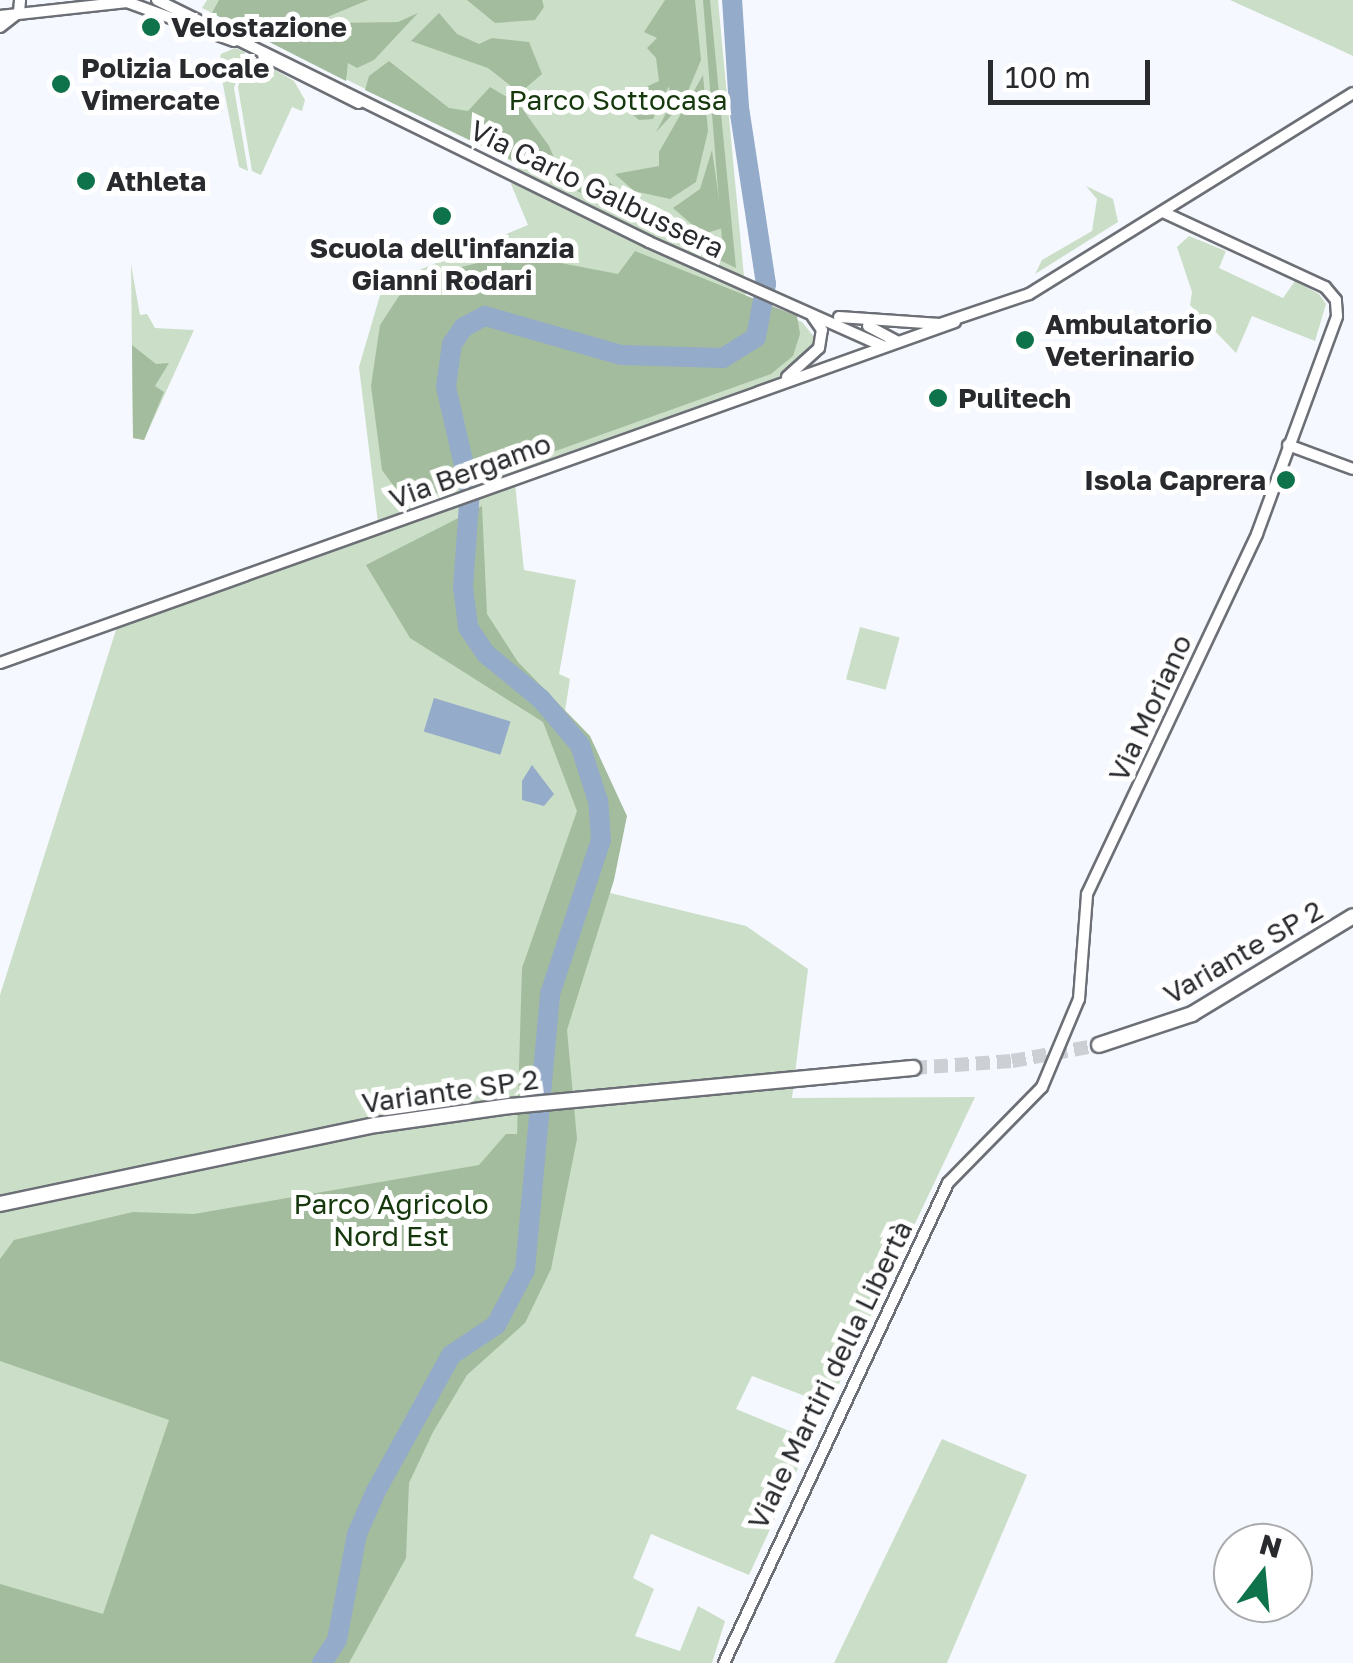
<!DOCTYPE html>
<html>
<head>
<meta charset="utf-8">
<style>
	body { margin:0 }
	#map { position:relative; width:1353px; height:1663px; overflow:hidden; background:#f5f8fe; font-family:"Golos Text",sans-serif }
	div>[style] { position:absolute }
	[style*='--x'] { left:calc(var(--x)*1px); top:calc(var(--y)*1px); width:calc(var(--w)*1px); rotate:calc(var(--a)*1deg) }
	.green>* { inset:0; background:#cbdec7; transform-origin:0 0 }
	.forest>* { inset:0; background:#a4bc9e }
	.water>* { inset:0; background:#94abc9; transform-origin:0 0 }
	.river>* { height:20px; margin:-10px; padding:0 10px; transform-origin:10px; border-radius:10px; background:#94abc9 }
	.major-tunnel>* { height:14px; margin-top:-7px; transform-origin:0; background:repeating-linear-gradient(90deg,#cccfd4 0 14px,transparent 0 21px) }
	.roads { filter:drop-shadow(2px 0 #6c6f76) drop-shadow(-2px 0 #6c6f76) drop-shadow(0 2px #6c6f76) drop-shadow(0 -2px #6c6f76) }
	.minor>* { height:10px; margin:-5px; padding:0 5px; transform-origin:5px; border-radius:5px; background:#fff }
	.major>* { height:14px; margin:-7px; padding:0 7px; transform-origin:7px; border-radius:7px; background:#fff }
	.dots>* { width:28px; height:28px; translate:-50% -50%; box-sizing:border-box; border:5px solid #fff; border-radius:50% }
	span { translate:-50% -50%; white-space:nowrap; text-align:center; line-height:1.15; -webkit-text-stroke:10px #fff; paint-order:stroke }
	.poi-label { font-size:28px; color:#282a2d; font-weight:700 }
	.left { translate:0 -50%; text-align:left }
	.right { translate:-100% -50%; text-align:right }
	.park-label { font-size:28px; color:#15380c }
	.street-label { font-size:28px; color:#282a2d }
	.north { position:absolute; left:1213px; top:1523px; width:100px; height:100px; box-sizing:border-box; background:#fff; border:2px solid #a9aaab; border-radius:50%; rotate:16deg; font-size:28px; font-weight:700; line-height:40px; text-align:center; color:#282a2d }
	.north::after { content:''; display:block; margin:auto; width:35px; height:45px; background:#0e734a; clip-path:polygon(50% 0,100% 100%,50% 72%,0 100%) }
	.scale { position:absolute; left:988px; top:60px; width:162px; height:45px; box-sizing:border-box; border:5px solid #282a2d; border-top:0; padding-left:12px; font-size:30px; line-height:35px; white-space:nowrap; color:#282a2d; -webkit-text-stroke:8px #fff; paint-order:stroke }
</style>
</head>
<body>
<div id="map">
	<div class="green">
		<i style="clip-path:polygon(207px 0,718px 0,746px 298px,802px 322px,815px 338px,813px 351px,775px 380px,514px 474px,524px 570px,576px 580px,559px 674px,570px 679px,565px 711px,618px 853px,610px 893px,746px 926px,808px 969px,792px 1098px,975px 1097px,829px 1405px,752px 1376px,736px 1409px,811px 1440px,749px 1575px,651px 1534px,633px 1578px,654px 1589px,635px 1636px,680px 1651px,698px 1606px,725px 1621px,712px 1663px,0 1663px,0 995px,122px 611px,378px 523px,359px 367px,383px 285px,528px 225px,511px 184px,519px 165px,202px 8px)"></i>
		<i style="clip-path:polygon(1230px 0,1353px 0,1353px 56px,1323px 42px)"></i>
		<i style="clip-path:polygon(235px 48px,245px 52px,234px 88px,248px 171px,239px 167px,219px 64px,221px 54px)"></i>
		<i style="clip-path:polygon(248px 54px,294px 81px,305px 100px,302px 111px,292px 107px,261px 175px,252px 171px,238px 87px)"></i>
		<i style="clip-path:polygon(1086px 186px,1113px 199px,1118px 222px,1035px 274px,1042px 260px,1092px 231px,1097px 199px)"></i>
		<i style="clip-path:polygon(1189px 236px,1226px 251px,1219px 268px,1283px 298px,1295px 281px,1319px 294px,1326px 304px,1315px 341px,1252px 316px,1236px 353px,1190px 305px,1192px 292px,1177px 247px)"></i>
		<i style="clip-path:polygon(131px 264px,140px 315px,147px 314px,155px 328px,194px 330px,144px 440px,133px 438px)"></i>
		<i style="left:860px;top:627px;width:41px;height:54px;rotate:15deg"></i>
		<i style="clip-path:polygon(942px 1439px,1027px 1475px,947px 1663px,834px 1663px)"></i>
	</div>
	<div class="forest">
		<i style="clip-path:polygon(219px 0,368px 0,320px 20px,325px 32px,341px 23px,398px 22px,418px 13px,374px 60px,357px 68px,348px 63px,346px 81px,212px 13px)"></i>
		<i style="clip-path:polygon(467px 0,542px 0,544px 7px,535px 20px,495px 23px)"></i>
		<i style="clip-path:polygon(665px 0,695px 0,701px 60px,683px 103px,656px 132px,671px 104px,669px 86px,653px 119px,639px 120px,626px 109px,631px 94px,659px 81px,656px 58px,647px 48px,657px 38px,644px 32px)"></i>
		<i style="clip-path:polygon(703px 0,710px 0,736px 268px,573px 189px,606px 180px,647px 209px,665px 211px,693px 236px,722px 240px)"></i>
		<i style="clip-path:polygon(439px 13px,457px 34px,479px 44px,492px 38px,529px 42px,542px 74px,520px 93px,488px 68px,411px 41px)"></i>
		<i style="clip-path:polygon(389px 61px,449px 108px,468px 111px,490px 87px,519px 104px,549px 146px,566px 186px,365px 90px,369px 76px)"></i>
		<i style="clip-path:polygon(703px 75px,708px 131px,696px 182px,670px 199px,634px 191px,615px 174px,659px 166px,659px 152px)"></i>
		<i style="clip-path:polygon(712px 150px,723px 228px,703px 234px,673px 208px,700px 189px)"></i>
		<i style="clip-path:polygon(635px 251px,797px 316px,800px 334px,793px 356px,771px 374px,407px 504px,382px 470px,371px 386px,380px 325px,399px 296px,429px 275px,514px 254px,618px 274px)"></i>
		<i style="clip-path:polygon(132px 345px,156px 364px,169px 363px,155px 386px,164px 392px,144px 440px,133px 438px)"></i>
		<i style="clip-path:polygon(482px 506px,487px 614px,518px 662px,590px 736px,627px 816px,614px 880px,567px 1030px,577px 1139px,551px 1269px,525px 1323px,467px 1375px,433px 1432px,409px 1483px,406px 1558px,349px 1663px,0 1663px,0 1584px,103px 1614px,169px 1420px,0 1361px,0 1259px,14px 1240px,133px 1212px,194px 1214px,479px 1165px,506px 1134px,517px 1134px,522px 968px,577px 811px,543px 722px,410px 638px,366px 565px)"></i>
	</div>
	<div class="water">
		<i style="left:434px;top:698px;width:80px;height:35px;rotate:17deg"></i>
		<i style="clip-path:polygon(532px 765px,554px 794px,544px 806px,522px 800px,522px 781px)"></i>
	</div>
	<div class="river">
		<i style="--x:322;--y:1663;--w:27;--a:-57"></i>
		<i style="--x:337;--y:1640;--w:108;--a:-79.3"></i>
		<i style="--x:357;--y:1534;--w:47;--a:-66.2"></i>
		<i style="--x:376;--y:1491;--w:155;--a:-61.1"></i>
		<i style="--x:451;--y:1355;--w:54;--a:-33.7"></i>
		<i style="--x:496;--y:1325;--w:62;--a:-62.2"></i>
		<i style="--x:525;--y:1270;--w:277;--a:-84.8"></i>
		<i style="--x:550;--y:994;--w:162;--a:-71.7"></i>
		<i style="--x:601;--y:840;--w:39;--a:-94"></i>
		<i style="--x:598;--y:801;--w:59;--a:-107.8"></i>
		<i style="--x:580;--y:745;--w:60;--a:-130.3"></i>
		<i style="--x:541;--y:699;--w:71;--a:-140.7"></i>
		<i style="--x:486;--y:654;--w:32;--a:-124"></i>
		<i style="--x:468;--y:627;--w:39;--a:-97"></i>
		<i style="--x:463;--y:588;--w:97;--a:-85.9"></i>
		<i style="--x:470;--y:491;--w:107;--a:-103"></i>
		<i style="--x:446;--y:387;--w:43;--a:-82.1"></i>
		<i style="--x:452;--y:344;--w:21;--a:-55"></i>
		<i style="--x:464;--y:327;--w:24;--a:-28"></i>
		<i style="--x:485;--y:316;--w:141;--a:16"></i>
		<i style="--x:621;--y:355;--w:102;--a:1.7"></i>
		<i style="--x:723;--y:358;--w:39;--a:-32"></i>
		<i style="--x:756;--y:337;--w:54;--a:-79.3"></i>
		<i style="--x:766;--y:284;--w:179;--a:-98.7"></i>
		<i style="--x:739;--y:107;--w:107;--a:-93.7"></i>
	</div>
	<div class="major-tunnel">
		<i style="--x:913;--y:1068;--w:99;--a:-4"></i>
		<i style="--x:1012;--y:1061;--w:88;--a:-10.4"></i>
	</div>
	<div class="roads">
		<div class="minor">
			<i style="--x:157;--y:0;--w:548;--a:26.19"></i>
			<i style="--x:649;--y:242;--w:256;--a:24"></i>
			<i style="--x:0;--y:16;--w:128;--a:-6.3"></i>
			<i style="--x:127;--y:2;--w:114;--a:20"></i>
			<i style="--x:0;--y:27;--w:24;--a:-38"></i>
			<i style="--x:19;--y:12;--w:12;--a:-85"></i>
			<i style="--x:263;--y:55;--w:107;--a:26.6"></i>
			<i style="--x:839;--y:317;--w:101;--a:4"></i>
			<i style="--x:940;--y:324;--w:94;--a:-18.6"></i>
			<i style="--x:1029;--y:294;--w:381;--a:-31.8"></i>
			<i style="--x:868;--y:326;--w:34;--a:28"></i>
			<i style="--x:787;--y:377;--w:43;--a:-42.2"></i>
			<i style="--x:819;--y:348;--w:18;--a:-81"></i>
			<i style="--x:822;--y:330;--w:16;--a:-125"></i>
			<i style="--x:1288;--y:445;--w:69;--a:20.3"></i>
			<i style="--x:0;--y:663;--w:1014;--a:-19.65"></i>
			<i style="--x:724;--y:1663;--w:530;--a:-64.98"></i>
			<i style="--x:948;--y:1183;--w:134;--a:-45.6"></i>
			<i style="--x:1042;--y:1087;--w:95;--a:-67.2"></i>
			<i style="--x:1079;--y:999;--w:105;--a:-85.6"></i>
			<i style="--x:1087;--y:894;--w:398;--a:-64.7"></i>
			<i style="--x:1257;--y:534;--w:232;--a:-69.8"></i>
			<i style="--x:1337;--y:316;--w:16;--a:-94"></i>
			<i style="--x:1336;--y:300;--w:17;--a:-130"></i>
			<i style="--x:1325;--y:287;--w:176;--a:-155.2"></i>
		</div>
		<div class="major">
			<i style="--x:1099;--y:1045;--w:98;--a:-18.4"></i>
			<i style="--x:1192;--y:1014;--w:188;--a:-31.3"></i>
			<i style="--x:0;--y:1204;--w:384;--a:-11.9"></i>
			<i style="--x:376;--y:1125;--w:135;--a:-8.1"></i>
			<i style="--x:510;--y:1106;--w:405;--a:-5.4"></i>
		</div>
	</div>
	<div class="dots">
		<i style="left:151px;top:27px;background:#0e734a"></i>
		<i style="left:61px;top:84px;background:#0e734a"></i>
		<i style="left:86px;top:181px;background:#0e734a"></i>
		<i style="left:442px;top:216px;background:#0e734a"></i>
		<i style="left:1025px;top:340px;background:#0e734a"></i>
		<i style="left:938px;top:398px;background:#0e734a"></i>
		<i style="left:1286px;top:480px;background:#0e734a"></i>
	</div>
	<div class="poi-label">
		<span class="left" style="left:171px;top:27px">Velostazione</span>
		<span class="left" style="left:81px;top:84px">Polizia Locale<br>Vimercate</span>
		<span class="left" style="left:106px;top:181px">Athleta</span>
		<span style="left:442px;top:264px">Scuola dell'infanzia<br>Gianni Rodari</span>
		<span class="left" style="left:1045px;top:340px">Ambulatorio<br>Veterinario</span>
		<span class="left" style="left:958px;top:398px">Pulitech</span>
		<span class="right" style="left:1266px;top:480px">Isola Caprera</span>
	</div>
	<div class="park-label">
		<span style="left:618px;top:100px">Parco Sottocasa</span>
		<span style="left:391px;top:1220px">Parco Agricolo<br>Nord Est</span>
	</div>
	<div class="street-label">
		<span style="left:597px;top:189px;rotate:26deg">Via Carlo Galbussera</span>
		<span style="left:470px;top:471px;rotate:-20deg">Via Bergamo</span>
		<span style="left:1150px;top:708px;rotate:-65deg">Via Moriano</span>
		<span style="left:1243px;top:952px;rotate:-30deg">Variante SP 2</span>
		<span style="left:450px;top:1091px;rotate:-8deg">Variante SP 2</span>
		<span style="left:830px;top:1375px;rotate:-64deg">Viale Martiri della Libertà</span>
	</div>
	<div class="north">N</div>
	<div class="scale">100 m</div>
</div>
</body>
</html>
